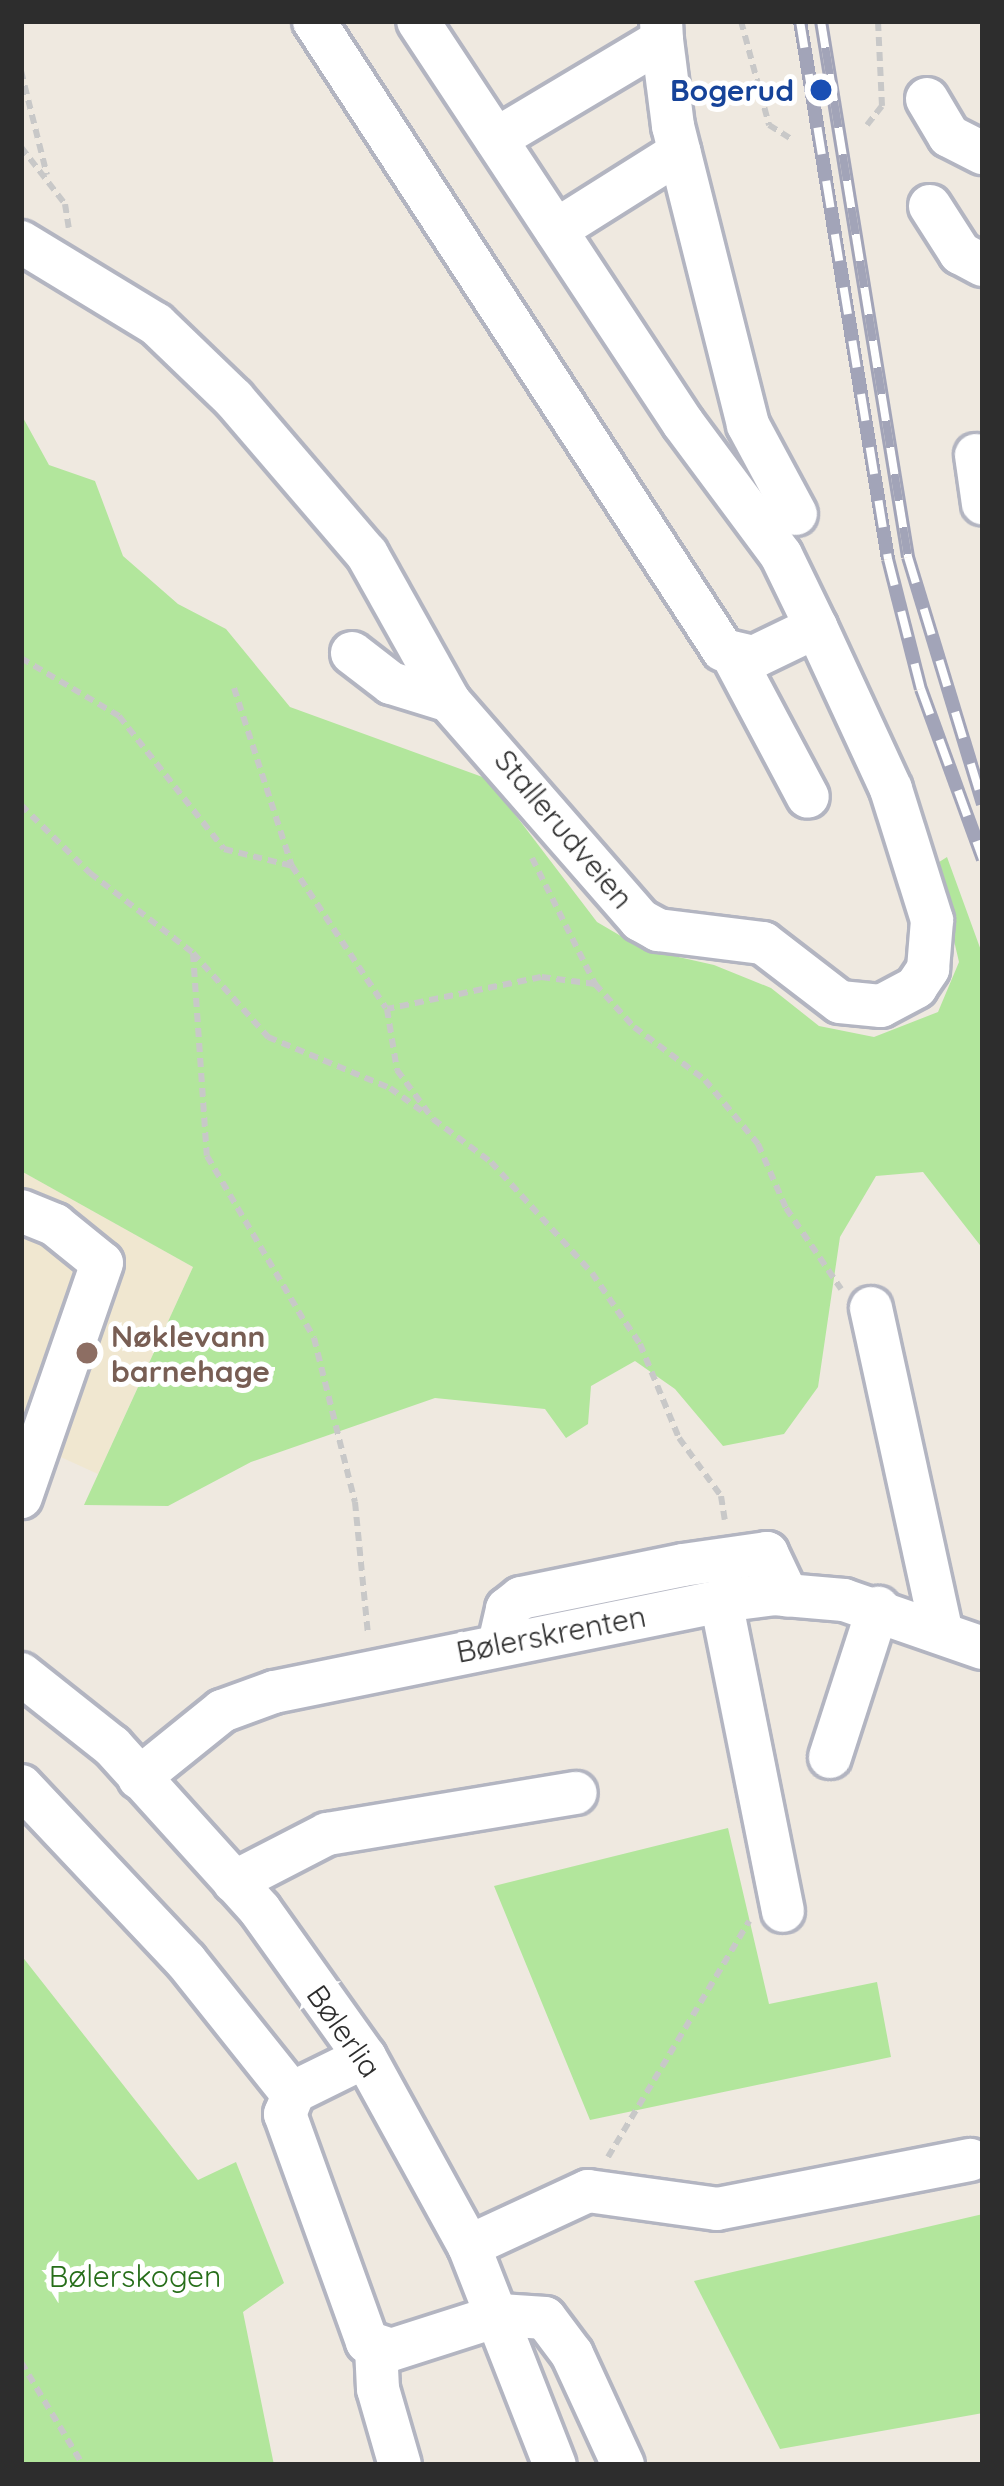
<!DOCTYPE html>
<html>
<head>
<meta charset="utf-8">
<style>
	body { margin:0 }
	#map { position:relative; width:1004px; height:2486px; overflow:hidden; background:#efe9e0; font-family:Quicksand,sans-serif }
	div>[style] { position:absolute }
	[style*='--x'] { left:calc(var(--x)*1px); top:calc(var(--y)*1px); width:calc(var(--w)*1px); rotate:calc(var(--a)*1deg) }
	.education>* { inset:0; background:#f0e7d0 }
	.green>* { inset:0; background:#b2e69c }
	.path>* { height:6px; margin-top:-3px; transform-origin:0; background:repeating-linear-gradient(90deg,#c8c8c8 0 9px,transparent 0 15px) }
	.roads { filter:drop-shadow(3px 0 #b3b5c1) drop-shadow(-3px 0 #b3b5c1) drop-shadow(0 3px #b3b5c1) drop-shadow(0 -3px #b3b5c1) }
	.minor>* { height:42px; margin:-21px; padding:0 21px; transform-origin:21px; border-radius:21px; background:#fff }
	.rail>* { height:14px; margin-top:-7px; transform-origin:0; background:repeating-linear-gradient(90deg,#fff 0 27px,#a2a4b8 0 54px); box-sizing:border-box; border-block:3px solid #a2a4b8 }
	.dots>* { width:33px; height:33px; translate:-50% -50%; box-sizing:border-box; border:6px solid #fff; border-radius:50% }
	span { translate:-50% -50%; white-space:nowrap; text-align:center; line-height:1.15; -webkit-text-stroke:10px #fff; paint-order:stroke }
	.transit-label { font-size:30px; color:#164399; font-weight:700 }
	.right { translate:-100% -50%; text-align:right }
	.street-label { font-size:30px; color:#2d2d2d }
	.education-label { font-size:30px; color:#785e54; font-weight:700 }
	.left { translate:0 -50%; text-align:left }
	.park-label { font-size:30px; color:#276e1a }
	.frame { position:absolute; inset:0; border:24px solid #2d2d2d; pointer-events:none }
</style>
</head>
<body>
<div id="map">
	<div class="education">
		<i style="clip-path:polygon(21px 1171px,193px 1267px,98px 1474px,21px 1439px)"></i>
	</div>
	<div class="green">
		<i style="clip-path:polygon(21px 414px,49px 465px,95px 481px,123px 556px,178px 604px,226px 629px,290px 707px,488px 779px,597px 922px,643px 949px,714px 965px,771px 988px,819px 1026px,874px 1037px,938px 1012px,959px 962px,936px 864px,947px 857px,983px 956px,983px 1249px,923px 1172px,876px 1176px,840px 1237px,818px 1387px,784px 1434px,723px 1446px,675px 1389px,635px 1361px,591px 1386px,588px 1424px,566px 1438px,545px 1409px,435px 1398px,251px 1462px,168px 1506px,84px 1505px,193px 1267px,21px 1171px)"></i>
		<i style="clip-path:polygon(728px 1828px,769px 2004px,877px 1982px,891px 2057px,590px 2120px,494px 1886px)"></i>
		<i style="clip-path:polygon(21px 1955px,198px 2180px,236px 2162px,284px 2283px,243px 2312px,274px 2465px,21px 2465px)"></i>
		<i style="clip-path:polygon(983px 2214px,983px 2413px,780px 2449px,694px 2281px)"></i>
	</div>
	<div class="path">
		<i style="--x:741;--y:21;--w:108;--a:74.9"></i>
		<i style="--x:769;--y:125;--w:25;--a:32"></i>
		<i style="--x:21;--y:71;--w:107;--a:76"></i>
		<i style="--x:867;--y:125;--w:24;--a:-52"></i>
		<i style="--x:882;--y:106;--w:85;--a:-92.7"></i>
		<i style="--x:21;--y:147;--w:72;--a:52.3"></i>
		<i style="--x:65;--y:204;--w:24;--a:81"></i>
		<i style="--x:21;--y:658;--w:114;--a:30.6"></i>
		<i style="--x:119;--y:716;--w:169;--a:51.7"></i>
		<i style="--x:224;--y:849;--w:70;--a:14"></i>
		<i style="--x:292;--y:866;--w:170;--a:56.5"></i>
		<i style="--x:234;--y:688;--w:187;--a:72"></i>
		<i style="--x:21;--y:805;--w:97;--a:44.6"></i>
		<i style="--x:90;--y:873;--w:130;--a:37.8"></i>
		<i style="--x:193;--y:953;--w:113;--a:48.2"></i>
		<i style="--x:268;--y:1037;--w:132;--a:22.7"></i>
		<i style="--x:390;--y:1088;--w:44;--a:35.8"></i>
		<i style="--x:532;--y:858;--w:141;--a:63.4"></i>
		<i style="--x:595;--y:984;--w:58;--a:47.8"></i>
		<i style="--x:634;--y:1027;--w:89;--a:36.7"></i>
		<i style="--x:705;--y:1080;--w:83;--a:50.4"></i>
		<i style="--x:758;--y:1144;--w:70;--a:66.4"></i>
		<i style="--x:786;--y:1208;--w:98;--a:55.8"></i>
		<i style="--x:193;--y:953;--w:203;--a:86.1"></i>
		<i style="--x:207;--y:1156;--w:211;--a:59.5"></i>
		<i style="--x:314;--y:1338;--w:169;--a:76"></i>
		<i style="--x:355;--y:1502;--w:133;--a:84.4"></i>
		<i style="--x:595;--y:984;--w:54;--a:-172.6"></i>
		<i style="--x:541;--y:977;--w:157;--a:168.3"></i>
		<i style="--x:387;--y:1009;--w:62;--a:80.7"></i>
		<i style="--x:397;--y:1070;--w:61;--a:53.7"></i>
		<i style="--x:433;--y:1119;--w:72;--a:36.6"></i>
		<i style="--x:491;--y:1162;--w:150;--a:47.7"></i>
		<i style="--x:592;--y:1273;--w:86;--a:55.9"></i>
		<i style="--x:640;--y:1344;--w:102;--a:67.5"></i>
		<i style="--x:679;--y:1438;--w:72;--a:54.1"></i>
		<i style="--x:721;--y:1496;--w:24;--a:81"></i>
		<i style="--x:608;--y:2157;--w:275;--a:-59.1"></i>
		<i style="--x:21;--y:2362;--w:120;--a:59"></i>
	</div>
	<div class="roads">
		<div class="minor">
			<i style="--x:314;--y:21;--w:750;--a:56.97"></i>
			<i style="--x:723;--y:650;--w:32;--a:13"></i>
			<i style="--x:754;--y:657;--w:69;--a:-25.8"></i>
			<i style="--x:816;--y:627;--w:80;--a:-115.9"></i>
			<i style="--x:781;--y:555;--w:164;--a:-126.6"></i>
			<i style="--x:683;--y:423;--w:481;--a:-123.4"></i>
			<i style="--x:662;--y:40;--w:87;--a:82.7"></i>
			<i style="--x:673;--y:126;--w:308;--a:75.9"></i>
			<i style="--x:748;--y:425;--w:101;--a:61.7"></i>
			<i style="--x:927;--y:99;--w:43;--a:59.3"></i>
			<i style="--x:949;--y:136;--w:38;--a:27"></i>
			<i style="--x:496;--y:139;--w:193;--a:-30.8"></i>
			<i style="--x:662;--y:40;--w:19;--a:-93"></i>
			<i style="--x:930;--y:206;--w:56;--a:57.4"></i>
			<i style="--x:960;--y:253;--w:26;--a:28"></i>
			<i style="--x:556;--y:230;--w:146;--a:-32.2"></i>
			<i style="--x:21;--y:242;--w:158;--a:31.3"></i>
			<i style="--x:156;--y:324;--w:108;--a:43.9"></i>
			<i style="--x:234;--y:399;--w:204;--a:49.4"></i>
			<i style="--x:367;--y:554;--w:168;--a:60.8"></i>
			<i style="--x:449;--y:701;--w:291;--a:48.9"></i>
			<i style="--x:640;--y:920;--w:21;--a:29"></i>
			<i style="--x:658;--y:930;--w:106;--a:7.1"></i>
			<i style="--x:763;--y:943;--w:97;--a:37.5"></i>
			<i style="--x:840;--y:1002;--w:41;--a:5.6"></i>
			<i style="--x:881;--y:1006;--w:40;--a:-28"></i>
			<i style="--x:916;--y:987;--w:22;--a:-56"></i>
			<i style="--x:928;--y:969;--w:49;--a:-85.3"></i>
			<i style="--x:932;--y:920;--w:137;--a:-107.4"></i>
			<i style="--x:891;--y:789;--w:179;--a:-114.8"></i>
			<i style="--x:976;--y:455;--w:49;--a:81.9"></i>
			<i style="--x:352;--y:653;--w:49;--a:37.6"></i>
			<i style="--x:391;--y:683;--w:61;--a:17.2"></i>
			<i style="--x:734;--y:658;--w:157;--a:62"></i>
			<i style="--x:21;--y:1211;--w:37;--a:22"></i>
			<i style="--x:55;--y:1225;--w:60;--a:39"></i>
			<i style="--x:102;--y:1263;--w:248;--a:109.1"></i>
			<i style="--x:871;--y:1308;--w:329;--a:77.7"></i>
			<i style="--x:721;--y:1601;--w:316;--a:78.7"></i>
			<i style="--x:499;--y:1644;--w:36;--a:-77"></i>
			<i style="--x:507;--y:1609;--w:18;--a:-38"></i>
			<i style="--x:521;--y:1598;--w:165;--a:-11.5"></i>
			<i style="--x:683;--y:1565;--w:85;--a:-8.1"></i>
			<i style="--x:767;--y:1553;--w:47;--a:64.5"></i>
			<i style="--x:21;--y:1674;--w:116;--a:38.4"></i>
			<i style="--x:112;--y:1746;--w:221;--a:47.9"></i>
			<i style="--x:260;--y:1910;--w:181;--a:54.5"></i>
			<i style="--x:365;--y:2057;--w:216;--a:61.2"></i>
			<i style="--x:469;--y:2246;--w:235;--a:68.6"></i>
			<i style="--x:830;--y:1757;--w:157;--a:-72.1"></i>
			<i style="--x:139;--y:1778;--w:107;--a:-38.9"></i>
			<i style="--x:222;--y:1711;--w:55;--a:-20.1"></i>
			<i style="--x:274;--y:1692;--w:456;--a:-11.5"></i>
			<i style="--x:721;--y:1601;--w:53;--a:-7.5"></i>
			<i style="--x:774;--y:1594;--w:70;--a:4.9"></i>
			<i style="--x:844;--y:1600;--w:147;--a:19.1"></i>
			<i style="--x:21;--y:1786;--w:241;--a:46.7"></i>
			<i style="--x:186;--y:1961;--w:170;--a:51.4"></i>
			<i style="--x:234;--y:1882;--w:105;--a:-27.3"></i>
			<i style="--x:327;--y:1834;--w:252;--a:-9.4"></i>
			<i style="--x:365;--y:2057;--w:79;--a:153.8"></i>
			<i style="--x:294;--y:2092;--w:24;--a:112"></i>
			<i style="--x:285;--y:2114;--w:242;--a:70.2"></i>
			<i style="--x:367;--y:2342;--w:25;--a:18"></i>
			<i style="--x:391;--y:2350;--w:114;--a:-17.8"></i>
			<i style="--x:500;--y:2315;--w:45;--a:3.8"></i>
			<i style="--x:545;--y:2318;--w:45;--a:53.1"></i>
			<i style="--x:572;--y:2354;--w:122;--a:65.3"></i>
			<i style="--x:469;--y:2246;--w:131;--a:-24.8"></i>
			<i style="--x:588;--y:2191;--w:130;--a:7.9"></i>
			<i style="--x:717;--y:2209;--w:258;--a:-11"></i>
			<i style="--x:376;--y:2348;--w:41;--a:87.2"></i>
			<i style="--x:378;--y:2389;--w:79;--a:73.9"></i>
		</div>
	</div>
	<div class="rail">
		<i style="--x:800;--y:21;--w:545;--a:80.71"></i>
		<i style="--x:888;--y:559;--w:134;--a:75.8"></i>
		<i style="--x:921;--y:689;--w:181;--a:70"></i>
		<i style="--x:821;--y:21;--w:543;--a:80.78"></i>
		<i style="--x:908;--y:557;--w:258;--a:73.1"></i>
	</div>
	<div class="dots">
		<i style="left:821px;top:90px;background:#1a4fb4"></i>
		<i style="left:87px;top:1353px;background:#8d6e63"></i>
	</div>
	<div class="transit-label">
		<span class="right" style="left:794px;top:90px">Bogerud</span>
	</div>
	<div class="street-label">
		<span style="left:564px;top:829px;rotate:50deg">Stallerudveien</span>
		<span style="left:551px;top:1634px;rotate:-11deg">Bølerskrenten</span>
		<span style="left:344px;top:2031px;rotate:55deg">Bølerlia</span>
	</div>
	<div class="education-label">
		<span class="left" style="left:111px;top:1353px">Nøklevann<br>barnehage</span>
	</div>
	<div class="park-label">
		<span style="left:135px;top:2276px">Bølerskogen</span>
	</div>
	<div class="frame"></div>
</div>
</body>
</html>
